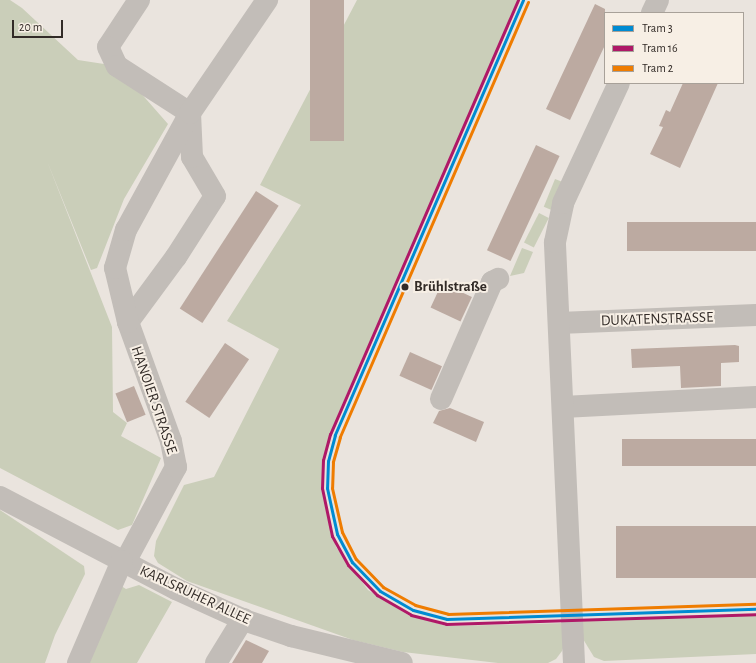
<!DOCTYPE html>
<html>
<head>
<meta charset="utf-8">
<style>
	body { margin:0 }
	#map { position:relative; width:756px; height:663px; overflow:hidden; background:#eae4de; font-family:"Alegreya Sans",sans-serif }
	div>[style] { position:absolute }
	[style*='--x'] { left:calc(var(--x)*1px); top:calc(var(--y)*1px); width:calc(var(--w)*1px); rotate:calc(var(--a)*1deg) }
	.green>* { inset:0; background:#caceb9; transform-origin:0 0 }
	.building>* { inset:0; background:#bcaaa1; transform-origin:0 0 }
	.minor>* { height:22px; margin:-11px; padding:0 11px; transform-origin:11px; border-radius:11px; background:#c2bdb8 }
	.tram-1>* { height:3px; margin:-1.5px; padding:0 1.5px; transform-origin:1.5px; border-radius:1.5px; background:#008bd2 }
	.tram-2>* { height:3px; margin:-1.5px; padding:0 1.5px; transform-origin:1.5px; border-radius:1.5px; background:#af1867 }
	.tram-3>* { height:3px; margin:-1.5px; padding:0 1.5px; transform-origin:1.5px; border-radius:1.5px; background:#ef7c00 }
	.dots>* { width:11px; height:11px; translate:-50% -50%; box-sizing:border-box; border:2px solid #f7efe5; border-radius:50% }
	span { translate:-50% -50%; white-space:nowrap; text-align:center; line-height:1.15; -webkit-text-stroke:4px #f7efe5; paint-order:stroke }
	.stop-label { font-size:15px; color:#322b27; font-weight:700 }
	.left { translate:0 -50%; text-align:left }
	.street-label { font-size:15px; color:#322b27 }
	.legend { position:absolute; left:604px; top:12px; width:140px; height:72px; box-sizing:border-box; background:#f7efe5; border:1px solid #a8a199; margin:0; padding:5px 7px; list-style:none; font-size:12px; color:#322b27 }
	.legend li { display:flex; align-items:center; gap:8px; height:20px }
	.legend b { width:20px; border:1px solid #a8a199 }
	.scale { position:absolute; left:12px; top:20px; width:51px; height:18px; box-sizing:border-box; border:2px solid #322b27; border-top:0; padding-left:5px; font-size:12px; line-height:14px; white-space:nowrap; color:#322b27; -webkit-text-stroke:3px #f7efe5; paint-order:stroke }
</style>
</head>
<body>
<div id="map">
	<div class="green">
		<i style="clip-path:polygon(0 0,10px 0,22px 8px,78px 60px,117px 66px,168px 124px,124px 199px,97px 268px,91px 270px,47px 161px,112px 327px,113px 412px,127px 423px,121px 436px,161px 458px,132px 525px,118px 530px,0 468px)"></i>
		<i style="clip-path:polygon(357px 0,519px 0,339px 412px,324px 460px,323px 496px,336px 547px,368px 590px,408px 615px,447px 626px,564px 623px,566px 639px,562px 651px,556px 659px,548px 663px,498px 663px,403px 652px,353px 640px,187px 581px,158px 563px,154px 556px,156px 541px,184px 485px,214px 477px,279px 349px,227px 321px,301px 205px,260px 185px)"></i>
		<i style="left:555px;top:179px;width:11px;height:30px;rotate:22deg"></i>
		<i style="left:539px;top:213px;width:11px;height:33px;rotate:27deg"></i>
		<i style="clip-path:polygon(522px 248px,533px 252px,524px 273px,510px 276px)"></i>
		<i style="clip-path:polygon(0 510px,84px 566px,85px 574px,55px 635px,45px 663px,0 663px)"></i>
		<i style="clip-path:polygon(118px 584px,126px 589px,139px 585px,172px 602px,137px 663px,77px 663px)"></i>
		<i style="clip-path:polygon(756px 614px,756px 654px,604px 661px,594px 657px,583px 639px,581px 621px)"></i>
	</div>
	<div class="building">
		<i style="left:310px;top:0;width:34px;height:141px"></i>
		<i style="clip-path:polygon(595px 4px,605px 9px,605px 45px,570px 120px,546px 109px)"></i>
		<i style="clip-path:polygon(683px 83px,718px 83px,680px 168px,650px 154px,663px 127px,659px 126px,666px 110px,670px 112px)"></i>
		<i style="left:536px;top:145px;width:26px;height:116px;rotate:25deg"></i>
		<i style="left:256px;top:191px;width:27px;height:140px;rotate:33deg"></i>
		<i style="left:756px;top:222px;width:29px;height:129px;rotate:90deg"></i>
		<i style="left:442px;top:283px;width:33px;height:27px;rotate:25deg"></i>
		<i style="left:225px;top:343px;width:29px;height:71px;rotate:34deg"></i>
		<i style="clip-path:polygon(735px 345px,739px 346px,739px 362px,721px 363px,721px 386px,681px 388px,680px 366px,632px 368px,631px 349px)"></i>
		<i style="left:410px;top:352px;width:35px;height:26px;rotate:24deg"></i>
		<i style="left:134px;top:386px;width:31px;height:20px;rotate:68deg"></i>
		<i style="clip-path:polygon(450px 408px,484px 422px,476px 442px,433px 423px,439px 411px)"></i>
		<i style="left:756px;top:439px;width:27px;height:134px;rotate:90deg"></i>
		<i style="left:756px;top:526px;width:52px;height:140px;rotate:90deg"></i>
		<i style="clip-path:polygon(246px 640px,269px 651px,262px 663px,232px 663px)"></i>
	</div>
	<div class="minor">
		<i style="--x:139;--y:0;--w:56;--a:123.4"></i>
		<i style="--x:108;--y:47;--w:21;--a:65"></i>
		<i style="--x:117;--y:66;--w:87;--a:32.8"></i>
		<i style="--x:652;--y:13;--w:14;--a:-65"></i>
		<i style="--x:128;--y:322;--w:81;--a:-53.6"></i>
		<i style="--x:176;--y:257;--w:72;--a:-57.4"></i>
		<i style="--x:215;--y:196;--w:45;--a:-120.5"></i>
		<i style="--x:192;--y:157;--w:44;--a:-92.6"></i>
		<i style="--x:559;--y:323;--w:197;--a:-2.3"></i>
		<i style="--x:441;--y:399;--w:128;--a:-66.4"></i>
		<i style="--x:492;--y:282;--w:7;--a:-27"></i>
		<i style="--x:563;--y:407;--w:193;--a:-3"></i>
		<i style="--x:0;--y:497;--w:199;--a:27.6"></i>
		<i style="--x:176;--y:589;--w:75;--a:24.5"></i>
		<i style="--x:244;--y:620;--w:50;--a:18.8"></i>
		<i style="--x:291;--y:636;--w:114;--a:13.7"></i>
		<i style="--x:125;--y:562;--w:108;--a:-61.8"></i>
		<i style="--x:176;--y:467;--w:26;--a:-101"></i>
		<i style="--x:171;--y:441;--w:127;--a:-109.9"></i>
		<i style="--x:128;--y:322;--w:56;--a:-103.5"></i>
		<i style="--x:115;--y:268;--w:40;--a:-74"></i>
		<i style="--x:126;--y:230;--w:133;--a:-61.3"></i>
		<i style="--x:190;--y:113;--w:137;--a:-55.7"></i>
		<i style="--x:78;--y:663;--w:111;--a:-66.7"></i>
		<i style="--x:216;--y:663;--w:52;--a:-58.5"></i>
		<i style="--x:574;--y:663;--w:421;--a:-92.6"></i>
		<i style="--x:555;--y:242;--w:40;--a:-78"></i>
		<i style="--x:563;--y:203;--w:132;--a:-65"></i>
	</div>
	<div class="tram-1">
		<i style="--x:523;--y:0;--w:474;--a:113.4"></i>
		<i style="--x:335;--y:435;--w:27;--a:105"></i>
		<i style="--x:328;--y:461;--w:27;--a:92"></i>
		<i style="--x:327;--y:488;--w:47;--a:77.7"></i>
		<i style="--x:337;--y:534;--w:32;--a:62"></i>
		<i style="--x:352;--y:562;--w:40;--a:46"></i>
		<i style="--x:380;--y:591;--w:38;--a:30"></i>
		<i style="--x:413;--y:610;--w:35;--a:15"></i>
		<i style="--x:447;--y:619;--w:309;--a:-1.9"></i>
	</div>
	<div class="tram-2">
		<i style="--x:518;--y:0;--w:473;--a:113.4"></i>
		<i style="--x:330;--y:434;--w:27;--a:105"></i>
		<i style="--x:323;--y:460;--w:28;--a:92"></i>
		<i style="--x:322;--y:488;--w:49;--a:78.2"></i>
		<i style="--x:332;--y:536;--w:33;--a:61"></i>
		<i style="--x:348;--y:565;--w:42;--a:46"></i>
		<i style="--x:377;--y:595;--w:39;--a:30"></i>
		<i style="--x:411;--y:615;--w:36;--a:14"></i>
		<i style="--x:446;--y:624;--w:310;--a:-1.8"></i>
	</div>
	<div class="tram-3">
		<i style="--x:528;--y:2;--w:474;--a:113.4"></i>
		<i style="--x:340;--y:437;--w:26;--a:106"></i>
		<i style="--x:333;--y:462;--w:26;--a:92"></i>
		<i style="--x:332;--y:488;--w:45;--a:77.2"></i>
		<i style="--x:342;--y:532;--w:30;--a:63"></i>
		<i style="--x:356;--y:559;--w:39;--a:46"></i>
		<i style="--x:383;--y:587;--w:37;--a:29"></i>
		<i style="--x:415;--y:605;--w:34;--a:15"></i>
		<i style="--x:448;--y:614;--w:308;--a:-1.9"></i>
	</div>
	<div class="dots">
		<i style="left:405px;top:287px;background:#322b27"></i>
	</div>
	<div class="stop-label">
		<span class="left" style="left:414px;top:287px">Brühlstraße</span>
	</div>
	<div class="street-label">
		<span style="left:657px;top:319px;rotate:-2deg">DUKATENSTRASSE</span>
		<span style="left:154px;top:400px;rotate:71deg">HANOIER STRASSE</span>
		<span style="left:195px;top:595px;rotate:25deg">KARLSRUHER ALLEE</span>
	</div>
	<ul class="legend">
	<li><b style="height:5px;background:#008bd2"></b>Tram 3</li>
	<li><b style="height:5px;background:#af1867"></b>Tram 16</li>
	<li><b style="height:5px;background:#ef7c00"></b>Tram 2</li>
	</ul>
	<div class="scale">20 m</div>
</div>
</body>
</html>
